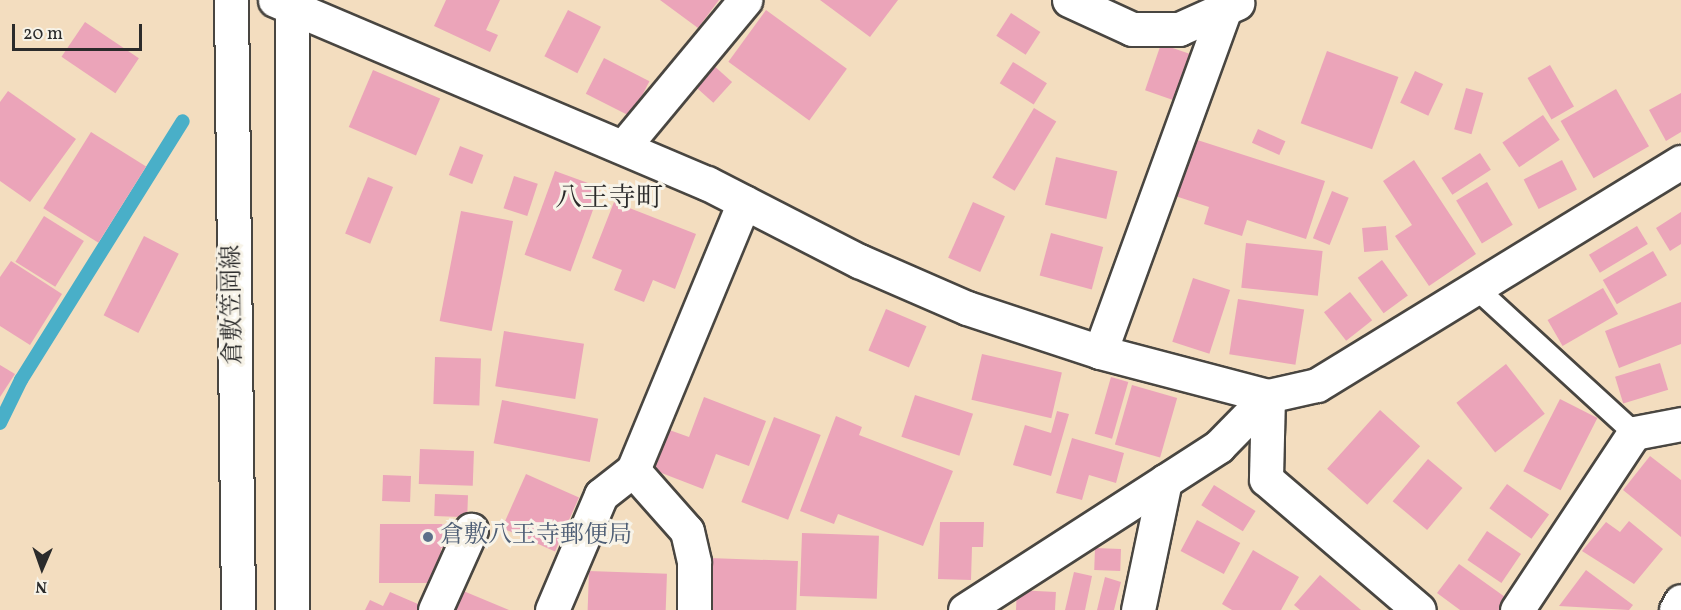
<!DOCTYPE html>
<html>
<head>
<meta charset="utf-8">
<style>
	body { margin:0 }
	#map { position:relative; width:1681px; height:610px; overflow:hidden; background:#f3ddbf; font-family:Vollkorn,"Noto Serif JP",serif }
	div>[style] { position:absolute }
	[style*='--x'] { left:calc(var(--x)*1px); top:calc(var(--y)*1px); width:calc(var(--w)*1px); rotate:calc(var(--a)*1deg) }
	.stream>* { height:14px; margin:-7px; padding:0 7px; transform-origin:7px; border-radius:7px; background:#49afc8 }
	.building>* { inset:0; background:#eba4b9; transform-origin:0 0 }
	.roads { filter:drop-shadow(2px 0 #494641) drop-shadow(-2px 0 #494641) drop-shadow(0 2px #494641) drop-shadow(0 -2px #494641) }
	.service>* { height:21px; margin:-10.5px; padding:0 10.5px; transform-origin:10.5px; border-radius:10.5px; background:#fff }
	.minor>* { height:33px; margin:-16.5px; padding:0 16.5px; transform-origin:16.5px; border-radius:16.5px; background:#fff }
	.tertiary>* { height:33px; margin:-16.5px; padding:0 16.5px; transform-origin:16.5px; border-radius:16.5px; background:#fff }
	.primary>* { height:33px; margin:-16.5px; padding:0 16.5px; transform-origin:16.5px; border-radius:16.5px; background:#fff }
	.dots>* { width:16px; height:16px; translate:-50% -50%; box-sizing:border-box; border:3px solid #f7f3e8; border-radius:50% }
	span { translate:-50% -50%; white-space:nowrap; text-align:center; line-height:1.15; -webkit-text-stroke:6px #f7f3e8; paint-order:stroke }
	.street-label { font-size:24px; color:#2b2b2b }
	.service-label { font-size:24px; color:#4e5e75 }
	.left { translate:0 -50%; text-align:left }
	.quarter-label { font-size:27px; color:#2b2b2b }
	.north { position:absolute; left:12px; top:538px; width:60px; height:60px; -webkit-text-stroke:4px #f7f3e8; paint-order:stroke; rotate:182deg; font-size:16px; font-weight:700; line-height:24px; text-align:center; color:#2b2b2b }
	.north::after { content:''; display:block; margin:auto; width:21px; height:27px; background:#2b2b2b; clip-path:polygon(50% 0,100% 100%,50% 72%,0 100%) }
	.scale { position:absolute; left:12px; top:24px; width:130px; height:27px; box-sizing:border-box; border:3px solid #2b2b2b; border-top:0; padding-left:8px; font-size:18px; line-height:21px; white-space:nowrap; color:#2b2b2b; -webkit-text-stroke:4px #f7f3e8; paint-order:stroke }
</style>
</head>
<body>
<div id="map">
	<div class="stream">
		<i style="--x:0;--y:423;--w:48;--a:-64"></i>
		<i style="--x:21;--y:380;--w:305;--a:-58"></i>
	</div>
	<div class="building">
		<i style="clip-path:polygon(446px 0,500px 0,486px 30px,498px 35px,490px 52px,434px 26px)"></i>
		<i style="clip-path:polygon(660px 0,719px 0,698px 28px)"></i>
		<i style="clip-path:polygon(820px 0,898px 0,870px 37px)"></i>
		<i style="left:568px;top:10px;width:37px;height:52px;rotate:27deg"></i>
		<i style="left:766px;top:10px;width:100px;height:64px;rotate:36deg"></i>
		<i style="left:1011px;top:13px;width:35px;height:27px;rotate:33deg"></i>
		<i style="left:85px;top:22px;width:65px;height:42px;rotate:34deg"></i>
		<i style="left:1161px;top:44px;width:37px;height:49px;rotate:19deg"></i>
		<i style="left:1327px;top:51px;width:76px;height:77px;rotate:20deg"></i>
		<i style="left:604px;top:58px;width:51px;height:40px;rotate:27deg"></i>
		<i style="left:1013px;top:62px;width:40px;height:25px;rotate:32deg"></i>
		<i style="left:712px;top:64px;width:27px;height:28px;rotate:42deg"></i>
		<i style="left:1550px;top:65px;width:48px;height:26px;rotate:60deg"></i>
		<i style="left:373px;top:70px;width:73px;height:62px;rotate:23deg"></i>
		<i style="left:1415px;top:71px;width:31px;height:35px;rotate:25deg"></i>
		<i style="left:1466px;top:88px;width:18px;height:43px;rotate:16deg"></i>
		<i style="left:1616px;top:89px;width:66px;height:64px;rotate:60deg"></i>
		<i style="clip-path:polygon(8px 91px,76px 139px,30px 202px,0 181px,0 102px)"></i>
		<i style="clip-path:polygon(1681px 93px,1681px 132px,1666px 141px,1649px 110px)"></i>
		<i style="left:1034px;top:108px;width:26px;height:81px;rotate:31deg"></i>
		<i style="left:1543px;top:115px;width:30px;height:49px;rotate:56deg"></i>
		<i style="left:1258px;top:129px;width:30px;height:15px;rotate:24deg"></i>
		<i style="left:91px;top:132px;width:65px;height:90px;rotate:32deg"></i>
		<i style="clip-path:polygon(1188px 137px,1325px 181px,1306px 239px,1247px 220px,1242px 236px,1204px 224px,1209px 207px,1169px 194px)"></i>
		<i style="left:460px;top:146px;width:25px;height:31px;rotate:21deg"></i>
		<i style="left:1480px;top:153px;width:20px;height:46px;rotate:57deg"></i>
		<i style="left:1056px;top:157px;width:63px;height:49px;rotate:13deg"></i>
		<i style="clip-path:polygon(1414px 160px,1476px 254px,1429px 286px,1395px 236px,1412px 225px,1383px 181px)"></i>
		<i style="left:1562px;top:160px;width:33px;height:43px;rotate:63deg"></i>
		<i style="left:555px;top:171px;width:49px;height:89px;rotate:20deg"></i>
		<i style="left:514px;top:176px;width:25px;height:34px;rotate:18deg"></i>
		<i style="left:368px;top:177px;width:27px;height:61px;rotate:22deg"></i>
		<i style="left:1487px;top:182px;width:50px;height:36px;rotate:59deg"></i>
		<i style="left:1332px;top:191px;width:18px;height:51px;rotate:22deg"></i>
		<i style="clip-path:polygon(614px 202px,696px 234px,675px 289px,653px 280px,644px 302px,614px 290px,622px 270px,592px 258px)"></i>
		<i style="left:973px;top:202px;width:35px;height:61px;rotate:24deg"></i>
		<i style="left:461px;top:211px;width:53px;height:112px;rotate:11deg"></i>
		<i style="clip-path:polygon(1681px 212px,1681px 244px,1670px 251px,1656px 228px)"></i>
		<i style="left:44px;top:216px;width:47px;height:54px;rotate:32deg"></i>
		<i style="left:1386px;top:226px;width:24px;height:24px;rotate:85deg"></i>
		<i style="left:1637px;top:226px;width:21px;height:56px;rotate:59deg"></i>
		<i style="left:1051px;top:233px;width:54px;height:44px;rotate:15deg"></i>
		<i style="left:144px;top:236px;width:39px;height:89px;rotate:27deg"></i>
		<i style="left:1246px;top:243px;width:77px;height:45px;rotate:6deg"></i>
		<i style="left:1653px;top:251px;width:28px;height:58px;rotate:60deg"></i>
		<i style="left:1382px;top:260px;width:44px;height:30px;rotate:54deg"></i>
		<i style="clip-path:polygon(11px 261px,62px 294px,30px 345px,0 326px,0 277px)"></i>
		<i style="left:1193px;top:278px;width:39px;height:67px;rotate:18deg"></i>
		<i style="left:1603px;top:288px;width:30px;height:64px;rotate:60deg"></i>
		<i style="left:1350px;top:292px;width:36px;height:33px;rotate:52deg"></i>
		<i style="left:1238px;top:299px;width:67px;height:56px;rotate:9deg"></i>
		<i style="clip-path:polygon(1681px 302px,1681px 344px,1619px 368px,1605px 331px)"></i>
		<i style="left:886px;top:309px;width:44px;height:45px;rotate:23deg"></i>
		<i style="left:504px;top:331px;width:81px;height:56px;rotate:9deg"></i>
		<i style="left:982px;top:354px;width:82px;height:47px;rotate:13deg"></i>
		<i style="left:435px;top:357px;width:46px;height:47px;rotate:2deg"></i>
		<i style="left:1660px;top:363px;width:28px;height:47px;rotate:73deg"></i>
		<i style="left:1506px;top:364px;width:63px;height:63px;rotate:52deg"></i>
		<i style="clip-path:polygon(0 365px,15px 374px,0 397px)"></i>
		<i style="left:1111px;top:377px;width:18px;height:59px;rotate:16deg"></i>
		<i style="left:1132px;top:385px;width:47px;height:62px;rotate:16deg"></i>
		<i style="left:915px;top:395px;width:61px;height:44px;rotate:18deg"></i>
		<i style="clip-path:polygon(704px 397px,766px 421px,749px 466px,716px 454px,703px 489px,646px 467px,661px 427px,689px 437px)"></i>
		<i style="left:1560px;top:399px;width:42px;height:81px;rotate:27deg"></i>
		<i style="left:502px;top:400px;width:98px;height:44px;rotate:11deg"></i>
		<i style="left:1380px;top:410px;width:54px;height:79px;rotate:42deg"></i>
		<i style="clip-path:polygon(1057px 411px,1069px 414px,1051px 476px,1013px 465px,1025px 425px,1051px 433px)"></i>
		<i style="clip-path:polygon(836px 416px,862px 427px,859px 435px,953px 471px,923px 546px,838px 514px,834px 524px,800px 511px)"></i>
		<i style="left:774px;top:417px;width:50px;height:91px;rotate:21deg"></i>
		<i style="clip-path:polygon(1072px 438px,1124px 453px,1116px 483px,1089px 475px,1082px 500px,1056px 493px)"></i>
		<i style="left:420px;top:449px;width:54px;height:35px;rotate:2deg"></i>
		<i style="clip-path:polygon(1650px 456px,1681px 480px,1681px 537px,1623px 490px)"></i>
		<i style="left:1428px;top:459px;width:45px;height:55px;rotate:40deg"></i>
		<i style="left:526px;top:474px;width:58px;height:59px;rotate:24deg"></i>
		<i style="left:383px;top:475px;width:28px;height:26px;rotate:2deg"></i>
		<i style="left:1507px;top:484px;width:52px;height:30px;rotate:36deg"></i>
		<i style="left:1214px;top:485px;width:49px;height:24px;rotate:32deg"></i>
		<i style="left:435px;top:494px;width:33px;height:22px;rotate:2deg"></i>
		<i style="left:1197px;top:520px;width:49px;height:35px;rotate:28deg"></i>
		<i style="clip-path:polygon(1629px 521px,1663px 549px,1634px 584px,1582px 551px,1606px 522px,1620px 532px)"></i>
		<i style="clip-path:polygon(940px 522px,984px 522px,983px 547px,972px 547px,971px 580px,938px 579px)"></i>
		<i style="clip-path:polygon(380px 524px,459px 524px,459px 549px,441px 548px,441px 583px,379px 583px)"></i>
		<i style="left:1487px;top:531px;width:41px;height:35px;rotate:34deg"></i>
		<i style="left:802px;top:533px;width:77px;height:63px;rotate:2deg"></i>
		<i style="left:1095px;top:548px;width:26px;height:22px;rotate:2deg"></i>
		<i style="clip-path:polygon(1253px 550px,1299px 577px,1281px 610px,1232px 610px,1222px 604px)"></i>
		<i style="left:709px;top:558px;width:89px;height:52px;rotate:2deg"></i>
		<i style="clip-path:polygon(1459px 564px,1512px 602px,1506px 610px,1460px 610px,1437px 593px)"></i>
		<i style="clip-path:polygon(1586px 570px,1633px 605px,1629px 610px,1559px 606px)"></i>
		<i style="left:589px;top:571px;width:78px;height:39px;rotate:2deg"></i>
		<i style="clip-path:polygon(1074px 572px,1092px 576px,1085px 610px,1065px 610px)"></i>
		<i style="clip-path:polygon(1320px 575px,1361px 610px,1300px 610px,1294px 605px)"></i>
		<i style="clip-path:polygon(1105px 577px,1121px 582px,1114px 610px,1097px 610px)"></i>
		<i style="clip-path:polygon(461px 590px,509px 610px,453px 610px)"></i>
		<i style="left:1017px;top:590px;width:39px;height:20px;rotate:3deg"></i>
		<i style="clip-path:polygon(390px 592px,425px 607px,424px 610px,365px 610px,370px 600px,383px 606px)"></i>
	</div>
	<div class="roads">
		<div class="service">
			<i style="--x:1476;--y:288;--w:214;--a:42.5"></i>
		</div>
		<div class="minor">
			<i style="--x:1069;--y:0;--w:69;--a:24.7"></i>
			<i style="--x:1132;--y:29;--w:47;--a:0"></i>
			<i style="--x:1179;--y:29;--w:64;--a:-24.1"></i>
			<i style="--x:624;--y:146;--w:190;--a:-50.3"></i>
			<i style="--x:1100;--y:352;--w:366;--a:-70"></i>
			<i style="--x:1268;--y:396;--w:83;--a:91.4"></i>
			<i style="--x:1266;--y:479;--w:201;--a:40.6"></i>
			<i style="--x:633;--y:470;--w:81;--a:48.5"></i>
			<i style="--x:687;--y:531;--w:32;--a:77"></i>
			<i style="--x:694;--y:562;--w:48;--a:90"></i>
			<i style="--x:435;--y:610;--w:88;--a:-65.8"></i>
			<i style="--x:552;--y:610;--w:125;--a:-66.9"></i>
			<i style="--x:601;--y:495;--w:41;--a:-38"></i>
			<i style="--x:633;--y:470;--w:290;--a:-67.5"></i>
			<i style="--x:965;--y:610;--w:302;--a:-32.8"></i>
			<i style="--x:1219;--y:446;--w:70;--a:-45.6"></i>
			<i style="--x:1138;--y:610;--w:132;--a:-78.2"></i>
			<i style="--x:1517;--y:610;--w:212;--a:-56.5"></i>
			<i style="--x:1634;--y:433;--w:48;--a:-10.8"></i>
			<i style="--x:1676;--y:610;--w:10;--a:-61"></i>
		</div>
		<div class="tertiary">
			<i style="--x:275;--y:0;--w:469;--a:23"></i>
			<i style="--x:707;--y:183;--w:171;--a:27.2"></i>
			<i style="--x:859;--y:261;--w:118;--a:23.5"></i>
			<i style="--x:967;--y:308;--w:140;--a:18.3"></i>
			<i style="--x:1100;--y:352;--w:174;--a:14.7"></i>
			<i style="--x:1268;--y:396;--w:50;--a:-12.7"></i>
			<i style="--x:1317;--y:385;--w:427;--a:-31.5"></i>
		</div>
		<div class="primary">
			<i style="--x:231;--y:0;--w:610;--a:89.34"></i>
			<i style="--x:292;--y:610;--w:610;--a:-90"></i>
		</div>
	</div>
	<div class="dots">
		<i style="left:428px;top:537px;background:#5c6f8a"></i>
	</div>
	<div class="street-label">
		<span style="left:234px;top:305px;rotate:-91deg">倉敷笠岡線</span>
	</div>
	<div class="service-label">
		<span class="left" style="left:440px;top:537px">倉敷八王寺郵便局</span>
	</div>
	<div class="quarter-label">
		<span style="left:609px;top:200px">八王寺町</span>
	</div>
	<div class="north">N</div>
	<div class="scale">20 m</div>
</div>
</body>
</html>
